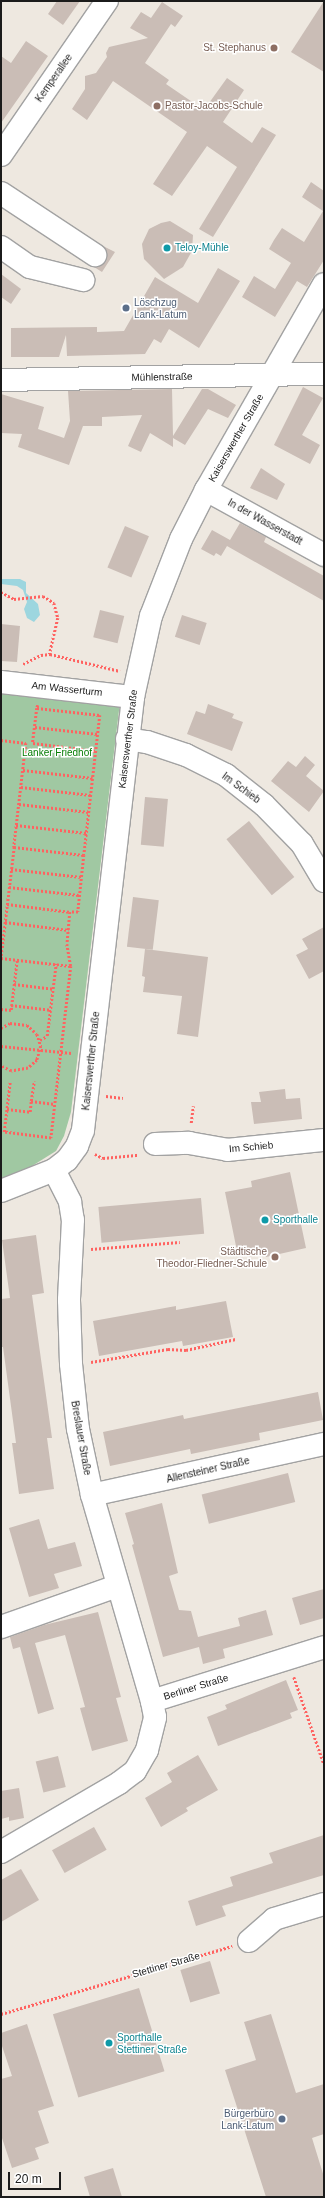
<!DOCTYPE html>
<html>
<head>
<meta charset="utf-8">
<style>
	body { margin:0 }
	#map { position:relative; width:325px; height:2198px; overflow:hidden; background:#eee8e0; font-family:Arial,sans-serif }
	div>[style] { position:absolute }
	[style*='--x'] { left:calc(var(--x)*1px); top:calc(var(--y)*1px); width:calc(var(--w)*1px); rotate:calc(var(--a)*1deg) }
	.cemetery>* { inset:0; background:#a0c8a2 }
	.water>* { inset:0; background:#9dd6df }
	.building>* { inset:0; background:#cabdb6; transform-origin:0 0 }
	.path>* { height:2.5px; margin-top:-1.25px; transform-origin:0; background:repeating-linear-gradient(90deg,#ff6260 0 2px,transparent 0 4px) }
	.roads { filter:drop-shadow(1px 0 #a2a2a2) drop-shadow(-1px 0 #a2a2a2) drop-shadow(0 1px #a2a2a2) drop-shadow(0 -1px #a2a2a2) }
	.minor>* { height:22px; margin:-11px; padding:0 11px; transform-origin:11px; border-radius:11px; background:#fff }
	.dots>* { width:11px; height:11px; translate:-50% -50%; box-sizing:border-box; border:2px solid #fff; border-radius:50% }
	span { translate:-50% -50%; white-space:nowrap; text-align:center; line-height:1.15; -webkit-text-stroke:3px #fff; paint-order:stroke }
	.education-label { font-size:10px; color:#785e54 }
	.right { translate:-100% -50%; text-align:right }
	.left { translate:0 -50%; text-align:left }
	.street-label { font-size:10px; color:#1b1b1b }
	.culture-label { font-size:10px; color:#0d838f }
	.service-label { font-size:10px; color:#4e5e75 }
	.park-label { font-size:10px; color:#067e05 }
	.frame { position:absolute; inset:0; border:2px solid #1b1b1b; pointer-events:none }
	.scale { position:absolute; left:8px; top:2172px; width:53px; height:18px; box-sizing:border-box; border:2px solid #1b1b1b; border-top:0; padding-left:5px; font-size:12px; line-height:14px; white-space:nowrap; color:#1b1b1b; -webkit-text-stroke:3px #fff; paint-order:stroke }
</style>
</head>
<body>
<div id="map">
	<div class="cemetery">
		<i style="clip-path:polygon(1px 690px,120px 702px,71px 1112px,64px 1136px,56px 1151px,16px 1176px,1px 1181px)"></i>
	</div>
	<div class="water">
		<i style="clip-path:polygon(1px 579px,20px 579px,26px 582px,26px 593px,38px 604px,40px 615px,34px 622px,27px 618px,24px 609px,27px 602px,23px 590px,17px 586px,1px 584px)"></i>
	</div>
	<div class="building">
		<i style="clip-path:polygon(57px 1px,80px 1px,63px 25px,48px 14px)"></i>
		<i style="clip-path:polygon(324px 1px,324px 72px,291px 52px)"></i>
		<i style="clip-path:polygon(162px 2px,183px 16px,175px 27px,171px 24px,145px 63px,169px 80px,166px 84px,204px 110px,227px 78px,244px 90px,223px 122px,252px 143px,262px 127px,276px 135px,213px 237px,199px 229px,237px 167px,207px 146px,172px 196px,153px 184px,187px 132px,113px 81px,87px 120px,72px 109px,85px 89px,85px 76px,96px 73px,107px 57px,106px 53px,109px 47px,148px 38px,130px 28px,141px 12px,151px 18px)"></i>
		<i style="clip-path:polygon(26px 41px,48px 56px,1px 123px,1px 56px,11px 63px)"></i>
		<i style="clip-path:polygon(311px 182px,324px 191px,324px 260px,307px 287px,297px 281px,275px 317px,242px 297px,254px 276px,275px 289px,291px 263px,269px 249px,274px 240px,282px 228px,304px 242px,323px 211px,302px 197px)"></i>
		<i style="clip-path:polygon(170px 221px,193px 235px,192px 251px,183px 267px,164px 279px,144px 259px,142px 244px,149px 229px,161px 223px)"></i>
		<i style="clip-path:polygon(103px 246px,115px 252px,102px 272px,94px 267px,106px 262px,107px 255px)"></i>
		<i style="clip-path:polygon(218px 268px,240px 281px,199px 348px,169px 329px,161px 343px,154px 339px,145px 354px,67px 356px,66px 335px,59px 357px,11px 357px,11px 328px,97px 327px,97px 332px,124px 331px,155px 277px,198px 303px)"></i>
		<i style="clip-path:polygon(1px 274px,21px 289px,11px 304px,1px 297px)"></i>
		<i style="clip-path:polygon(303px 387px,323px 398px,302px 435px,320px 445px,310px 464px,274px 445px)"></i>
		<i style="clip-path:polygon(172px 389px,173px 436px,202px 389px,208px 389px,236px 405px,228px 418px,208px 409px,185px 445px,173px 438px,173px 447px,150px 433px,141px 452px,128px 446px,142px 415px,102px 417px,102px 426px,83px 426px,69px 465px,18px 447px,22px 434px,1px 433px,1px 394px,44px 407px,38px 429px,64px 438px,70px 421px,68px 391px)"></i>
		<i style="clip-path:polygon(261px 468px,285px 484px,277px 500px,250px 488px)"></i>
		<i style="clip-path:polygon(240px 523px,266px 537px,264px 542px,324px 576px,324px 601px,227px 546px,221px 556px,216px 553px,214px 556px,201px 549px,212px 530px,230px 540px)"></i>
		<i style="left:125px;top:526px;width:26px;height:45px;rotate:23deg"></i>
		<i style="left:100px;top:610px;width:25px;height:28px;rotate:14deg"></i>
		<i style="left:182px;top:615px;width:26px;height:23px;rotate:18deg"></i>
		<i style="clip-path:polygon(1px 624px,20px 626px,17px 662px,1px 661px)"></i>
		<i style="clip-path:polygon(208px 704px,234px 714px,232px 718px,243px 722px,232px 751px,187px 734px,196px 711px,205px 714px)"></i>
		<i style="clip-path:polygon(305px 756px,315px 765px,306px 776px,324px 791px,309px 812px,271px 781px,288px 761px,296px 767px)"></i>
		<i style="left:145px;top:797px;width:23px;height:48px;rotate:5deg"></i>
		<i style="left:249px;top:821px;width:72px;height:29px;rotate:51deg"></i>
		<i style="left:133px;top:897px;width:26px;height:50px;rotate:7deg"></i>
		<i style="clip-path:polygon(324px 927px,324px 971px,309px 979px,296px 955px,308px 949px,302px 939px)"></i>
		<i style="clip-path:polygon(145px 949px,208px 957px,198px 1037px,177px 1034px,182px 996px,143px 992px,145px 977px,142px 976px)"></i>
		<i style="clip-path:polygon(285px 1089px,286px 1099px,300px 1098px,302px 1119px,254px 1124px,251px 1102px,261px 1102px,259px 1092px)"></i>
		<i style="clip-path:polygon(290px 1172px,306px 1248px,266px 1257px,265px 1250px,238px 1256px,225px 1192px,252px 1187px,251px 1181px)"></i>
		<i style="left:201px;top:1198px;width:36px;height:103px;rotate:85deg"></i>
		<i style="clip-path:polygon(36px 1235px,44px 1293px,32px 1295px,52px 1438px,47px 1438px,54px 1489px,19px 1494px,12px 1443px,16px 1443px,3px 1347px,1px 1347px,1px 1299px,10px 1298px,2px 1240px)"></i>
		<i style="clip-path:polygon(226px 1301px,233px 1337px,183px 1346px,182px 1341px,99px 1356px,93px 1321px,176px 1306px,176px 1310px)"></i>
		<i style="clip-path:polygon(318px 1392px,323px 1420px,259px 1433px,260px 1440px,191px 1454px,190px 1449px,110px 1466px,103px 1432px,183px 1415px,184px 1419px)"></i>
		<i style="left:288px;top:1473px;width:30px;height:89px;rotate:76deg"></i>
		<i style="clip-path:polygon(162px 1503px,178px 1573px,169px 1576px,179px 1610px,191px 1611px,198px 1637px,240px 1626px,238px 1618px,266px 1610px,273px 1635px,223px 1649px,225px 1658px,203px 1664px,199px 1647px,163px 1657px,132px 1545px,134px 1544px,125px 1513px)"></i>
		<i style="clip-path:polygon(39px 1519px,48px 1549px,75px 1542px,82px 1566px,54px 1574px,59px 1588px,29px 1597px,9px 1528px)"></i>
		<i style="clip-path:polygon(324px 1589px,324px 1618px,300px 1625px,292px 1598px)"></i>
		<i style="clip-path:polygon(98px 1612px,121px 1697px,116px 1698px,128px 1741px,92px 1751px,80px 1708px,85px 1707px,65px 1635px,35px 1643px,54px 1709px,38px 1714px,20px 1647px,13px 1649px,10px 1637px,44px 1625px)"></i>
		<i style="clip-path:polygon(286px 1680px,298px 1710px,290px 1713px,292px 1718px,218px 1746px,207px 1717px,227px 1709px,225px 1705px)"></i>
		<i style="clip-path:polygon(198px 1755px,218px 1790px,186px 1808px,188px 1811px,161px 1827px,145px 1798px,172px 1782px,167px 1773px)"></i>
		<i style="left:58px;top:1756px;width:32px;height:23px;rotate:76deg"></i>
		<i style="clip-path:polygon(19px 1788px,24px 1818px,9px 1821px,9px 1817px,1px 1819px,1px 1791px)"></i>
		<i style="left:94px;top:1827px;width:26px;height:48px;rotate:61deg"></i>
		<i style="clip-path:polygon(324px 1835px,324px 1875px,222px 1906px,226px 1916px,196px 1926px,188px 1901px,233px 1886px,230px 1877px,273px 1863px,269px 1853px)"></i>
		<i style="clip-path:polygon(21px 1869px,39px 1900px,1px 1922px,1px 1880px)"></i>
		<i style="left:210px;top:1961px;width:34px;height:31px;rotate:73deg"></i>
		<i style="left:139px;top:1988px;width:87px;height:90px;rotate:73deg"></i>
		<i style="clip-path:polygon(271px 2014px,296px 2093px,324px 2084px,324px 2134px,312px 2138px,324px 2177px,324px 2197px,266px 2197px,225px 2070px,256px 2060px,244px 2022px)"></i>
		<i style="clip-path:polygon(27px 2024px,54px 2106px,38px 2111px,49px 2143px,35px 2148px,39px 2159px,12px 2168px,1px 2135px,1px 2079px,12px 2076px,1px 2043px,1px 2033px)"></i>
		<i style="clip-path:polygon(113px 2168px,122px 2197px,90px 2197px,84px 2177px)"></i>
	</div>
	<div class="path">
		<i style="--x:1;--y:592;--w:15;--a:28"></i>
		<i style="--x:14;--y:599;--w:29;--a:-6"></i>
		<i style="--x:43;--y:596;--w:13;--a:32"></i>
		<i style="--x:54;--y:603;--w:16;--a:75"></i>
		<i style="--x:58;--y:618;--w:37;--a:103"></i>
		<i style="--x:50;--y:654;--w:72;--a:13.7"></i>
		<i style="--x:23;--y:664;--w:20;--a:-27"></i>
		<i style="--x:41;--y:655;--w:9;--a:-6"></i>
		<i style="--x:38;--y:705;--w:3;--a:108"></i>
		<i style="--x:37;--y:708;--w:63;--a:6.3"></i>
		<i style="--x:100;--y:715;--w:141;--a:96.5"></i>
		<i style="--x:37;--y:708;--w:35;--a:97"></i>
		<i style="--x:33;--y:743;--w:64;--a:7.2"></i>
		<i style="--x:35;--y:727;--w:63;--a:6.3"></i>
		<i style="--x:1;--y:740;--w:25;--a:7"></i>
		<i style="--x:26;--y:743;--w:105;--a:96.6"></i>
		<i style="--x:23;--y:770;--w:70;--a:6.5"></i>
		<i style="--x:21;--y:787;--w:70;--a:6.5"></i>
		<i style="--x:19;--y:804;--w:70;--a:6.5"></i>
		<i style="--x:16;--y:825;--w:71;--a:6.4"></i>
		<i style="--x:11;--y:869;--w:71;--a:6.4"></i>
		<i style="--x:9;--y:887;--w:70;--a:6.5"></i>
		<i style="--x:7;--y:904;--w:64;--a:7.2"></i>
		<i style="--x:5;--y:922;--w:64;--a:7.2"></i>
		<i style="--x:1;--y:956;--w:110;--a:-83.2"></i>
		<i style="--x:14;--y:847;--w:70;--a:6.5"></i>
		<i style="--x:84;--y:855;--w:57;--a:96"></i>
		<i style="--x:78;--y:912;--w:8;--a:180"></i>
		<i style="--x:70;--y:912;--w:32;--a:95"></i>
		<i style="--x:67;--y:944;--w:22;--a:80"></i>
		<i style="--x:1;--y:958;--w:70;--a:6.5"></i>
		<i style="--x:71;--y:966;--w:173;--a:96.6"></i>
		<i style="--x:51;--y:1138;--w:47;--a:-172.7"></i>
		<i style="--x:4;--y:1132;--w:50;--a:-83.2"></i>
		<i style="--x:14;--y:984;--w:39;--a:7"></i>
		<i style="--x:11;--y:1005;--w:39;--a:7"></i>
		<i style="--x:1;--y:1009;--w:10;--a:6"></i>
		<i style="--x:11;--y:1010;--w:50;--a:-83.2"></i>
		<i style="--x:1;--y:1028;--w:10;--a:-29"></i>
		<i style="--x:10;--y:1023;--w:17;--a:7"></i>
		<i style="--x:27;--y:1025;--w:13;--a:42"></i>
		<i style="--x:37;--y:1034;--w:13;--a:72"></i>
		<i style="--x:41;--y:1046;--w:15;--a:106"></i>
		<i style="--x:37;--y:1060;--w:12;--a:138"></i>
		<i style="--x:28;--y:1068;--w:17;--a:170"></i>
		<i style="--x:11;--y:1071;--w:11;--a:-153"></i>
		<i style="--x:40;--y:1040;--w:8;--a:-30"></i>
		<i style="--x:47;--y:1036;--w:73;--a:-82.9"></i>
		<i style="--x:1;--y:1046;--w:71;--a:5.6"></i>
		<i style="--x:106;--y:1096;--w:17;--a:7"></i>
		<i style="--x:31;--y:1101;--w:20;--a:-81"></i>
		<i style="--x:7;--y:1109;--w:23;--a:7"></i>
		<i style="--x:30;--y:1112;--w:11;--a:-85"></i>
		<i style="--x:31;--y:1101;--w:24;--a:7"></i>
		<i style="--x:191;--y:1123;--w:17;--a:-83"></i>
		<i style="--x:95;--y:1154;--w:9;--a:27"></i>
		<i style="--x:103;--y:1158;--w:36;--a:-5"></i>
		<i style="--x:91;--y:1249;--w:89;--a:-4.5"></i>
		<i style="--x:91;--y:1362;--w:78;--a:-9.6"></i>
		<i style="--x:168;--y:1349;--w:18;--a:3"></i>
		<i style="--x:186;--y:1350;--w:51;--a:-12.4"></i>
		<i style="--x:294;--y:1677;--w:92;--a:71"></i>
		<i style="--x:1;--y:2014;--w:241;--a:-16.4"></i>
	</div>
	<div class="roads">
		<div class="minor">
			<i style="--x:1;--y:155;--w:187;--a:-55.5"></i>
			<i style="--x:1;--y:193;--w:113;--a:33.4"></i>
			<i style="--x:1;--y:247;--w:35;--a:35"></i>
			<i style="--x:30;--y:267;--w:55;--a:13.8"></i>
			<i style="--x:1;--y:380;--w:323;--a:-1.1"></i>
			<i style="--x:206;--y:490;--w:135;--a:28.8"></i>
			<i style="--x:1;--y:682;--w:133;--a:6.5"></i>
			<i style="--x:127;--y:739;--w:20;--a:9"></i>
			<i style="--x:147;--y:742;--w:41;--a:18.4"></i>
			<i style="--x:186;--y:755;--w:45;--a:26.6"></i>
			<i style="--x:226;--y:775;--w:48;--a:38.3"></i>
			<i style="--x:264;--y:805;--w:54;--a:45.7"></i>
			<i style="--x:302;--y:844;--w:43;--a:59.3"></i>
			<i style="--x:155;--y:1144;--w:34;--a:-2"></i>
			<i style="--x:189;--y:1143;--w:39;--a:10"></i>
			<i style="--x:227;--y:1150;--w:98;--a:-5.9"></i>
			<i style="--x:54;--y:1170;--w:36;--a:63"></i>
			<i style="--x:70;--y:1202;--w:18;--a:81"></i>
			<i style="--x:73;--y:1220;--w:80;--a:92.9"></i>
			<i style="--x:69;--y:1300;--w:64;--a:88.2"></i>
			<i style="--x:71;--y:1364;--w:65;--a:83.9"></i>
			<i style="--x:78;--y:1429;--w:67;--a:78"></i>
			<i style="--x:92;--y:1495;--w:215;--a:73.8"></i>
			<i style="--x:1;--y:1191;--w:57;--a:-21.6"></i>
			<i style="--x:54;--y:1170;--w:16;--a:-38"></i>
			<i style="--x:67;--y:1160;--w:17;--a:-54"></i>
			<i style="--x:77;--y:1146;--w:17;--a:-69"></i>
			<i style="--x:83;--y:1130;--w:436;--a:-83.4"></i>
			<i style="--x:133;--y:697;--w:83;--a:-77.5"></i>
			<i style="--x:151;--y:616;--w:83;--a:-68.7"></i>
			<i style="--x:181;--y:539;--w:55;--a:-63"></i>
			<i style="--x:206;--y:490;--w:237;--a:-60.2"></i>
			<i style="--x:92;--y:1495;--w:238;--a:-12.4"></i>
			<i style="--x:1;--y:1627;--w:123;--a:-19.5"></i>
			<i style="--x:1;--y:1852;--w:137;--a:-30.3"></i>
			<i style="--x:119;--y:1783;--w:20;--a:-37"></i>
			<i style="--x:135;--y:1771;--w:24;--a:-60"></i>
			<i style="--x:147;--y:1750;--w:34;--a:-76"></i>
			<i style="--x:155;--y:1717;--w:16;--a:-101"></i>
			<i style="--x:152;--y:1701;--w:180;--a:-17.4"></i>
			<i style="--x:249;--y:1941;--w:33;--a:-41"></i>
			<i style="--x:274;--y:1919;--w:52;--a:-16.7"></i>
		</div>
	</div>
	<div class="dots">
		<i style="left:274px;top:48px;background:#8d6e63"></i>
		<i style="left:157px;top:106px;background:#8d6e63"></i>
		<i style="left:167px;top:248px;background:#0f9aa8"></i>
		<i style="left:126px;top:308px;background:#5c6f8a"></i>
		<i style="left:265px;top:1220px;background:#0f9aa8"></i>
		<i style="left:275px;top:1257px;background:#8d6e63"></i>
		<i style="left:109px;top:2043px;background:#0f9aa8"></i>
		<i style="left:282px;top:2119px;background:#5c6f8a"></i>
	</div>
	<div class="education-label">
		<span class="right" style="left:266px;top:48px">St. Stephanus</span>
		<span class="left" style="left:165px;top:106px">Pastor-Jacobs-Schule</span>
		<span class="right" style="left:267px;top:1257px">Städtische<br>Theodor-Fliedner-Schule</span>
	</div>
	<div class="street-label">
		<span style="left:54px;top:78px;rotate:-55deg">Kemperallee</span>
		<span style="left:162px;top:377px;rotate:-1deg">Mühlenstraße</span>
		<span style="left:236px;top:438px;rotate:-60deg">Kaiserswerther Straße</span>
		<span style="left:265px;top:522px;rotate:29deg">In der Wasserstadt</span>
		<span style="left:67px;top:689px;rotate:6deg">Am Wasserturm</span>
		<span style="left:128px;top:739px;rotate:-83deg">Kaiserswerther Straße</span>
		<span style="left:241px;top:788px;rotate:36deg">Im Schieb</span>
		<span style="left:91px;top:1061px;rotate:-84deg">Kaiserswerther Straße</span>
		<span style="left:251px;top:1147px;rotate:-5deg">Im Schieb</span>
		<span style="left:81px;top:1438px;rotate:80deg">Breslauer Straße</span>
		<span style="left:208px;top:1470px;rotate:-13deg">Allensteiner Straße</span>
		<span style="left:196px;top:1687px;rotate:-17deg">Berliner Straße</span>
		<span style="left:166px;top:1965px;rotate:-16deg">Stettiner Straße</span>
	</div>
	<div class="culture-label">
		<span class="left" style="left:175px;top:248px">Teloy-Mühle</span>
		<span class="left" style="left:273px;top:1220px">Sporthalle</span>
		<span class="left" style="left:117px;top:2043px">Sporthalle<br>Stettiner Straße</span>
	</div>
	<div class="service-label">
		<span class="left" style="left:134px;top:308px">Löschzug<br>Lank-Latum</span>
		<span class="right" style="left:274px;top:2119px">Bürgerbüro<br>Lank-Latum</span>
	</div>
	<div class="park-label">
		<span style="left:57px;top:753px">Lanker Friedhof</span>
	</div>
	<div class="frame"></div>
	<div class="scale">20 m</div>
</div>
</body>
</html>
